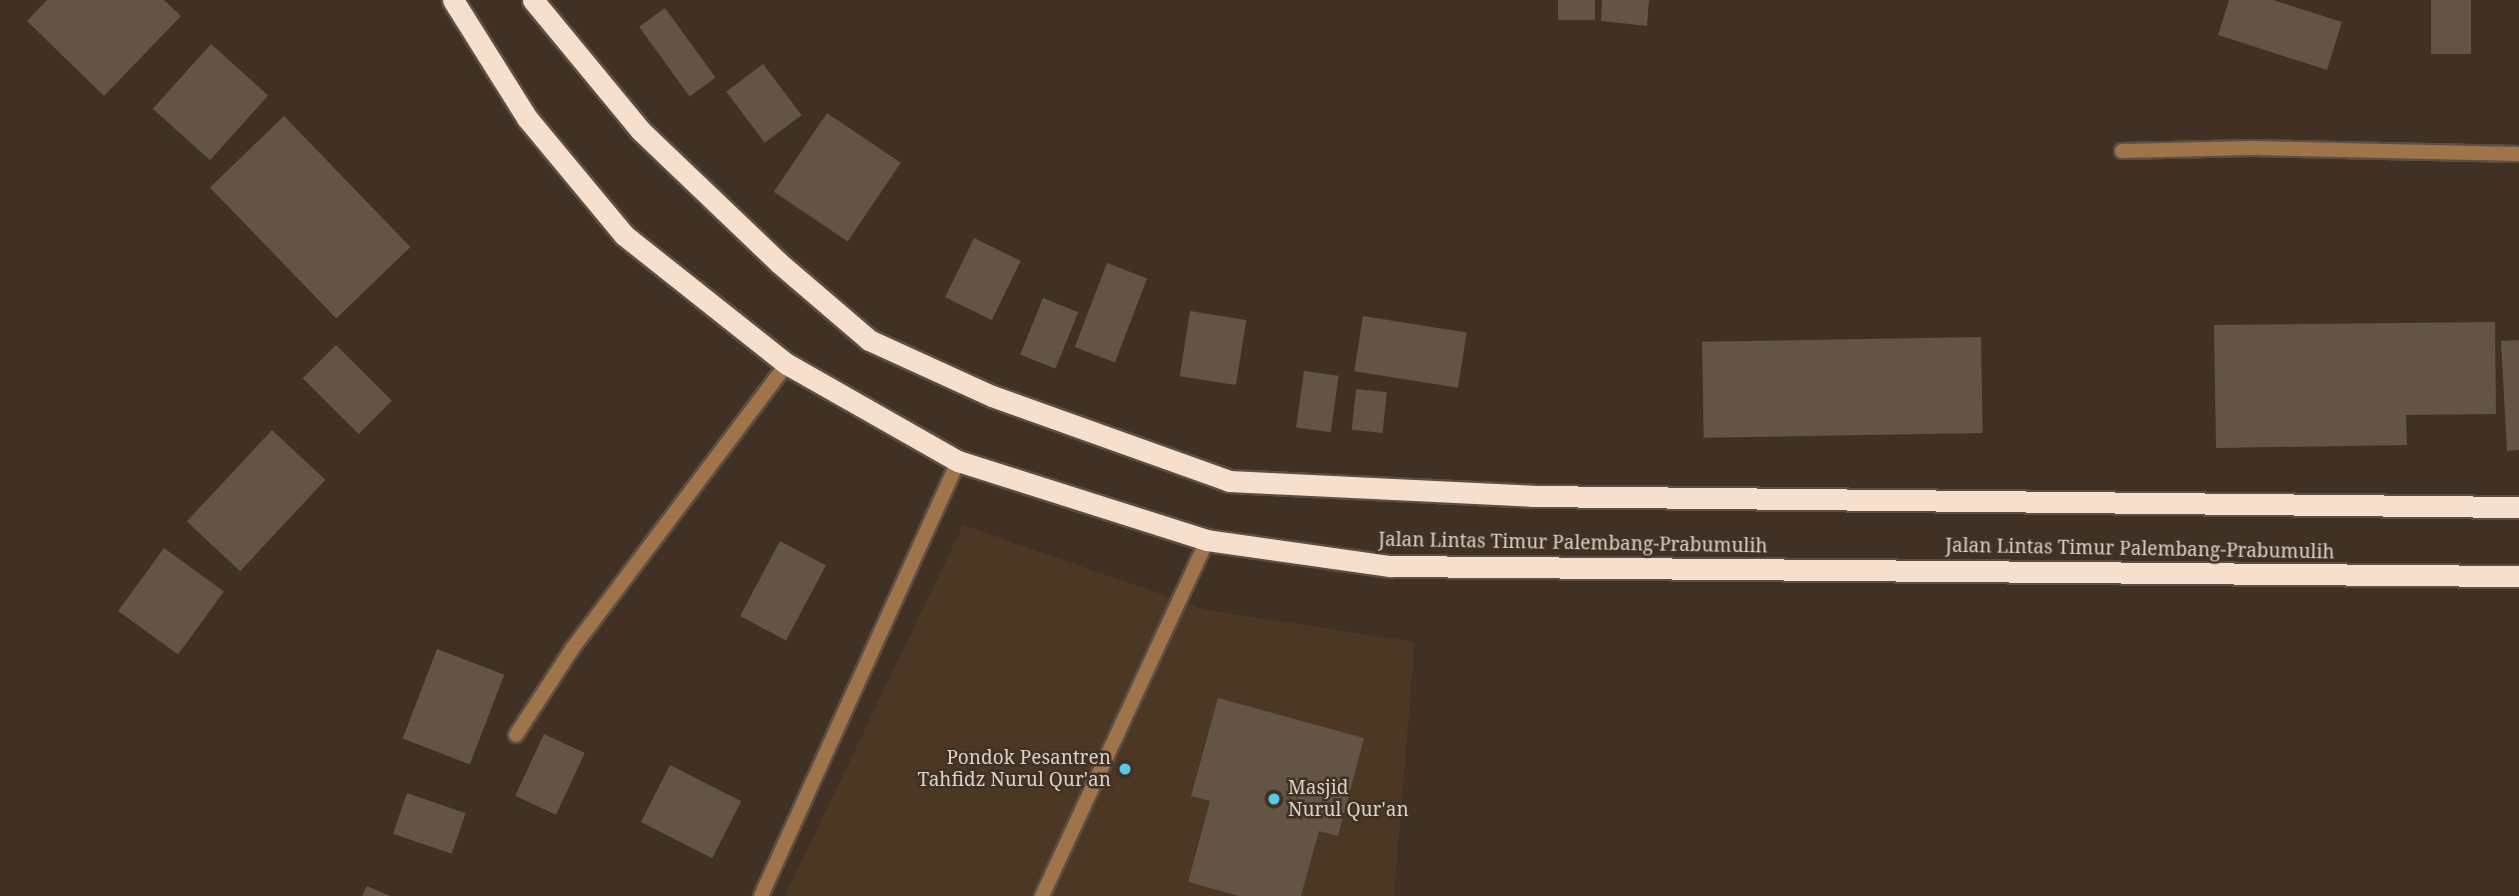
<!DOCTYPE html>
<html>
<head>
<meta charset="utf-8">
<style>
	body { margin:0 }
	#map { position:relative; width:2519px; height:896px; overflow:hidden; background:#403124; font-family:"Noto Serif",serif }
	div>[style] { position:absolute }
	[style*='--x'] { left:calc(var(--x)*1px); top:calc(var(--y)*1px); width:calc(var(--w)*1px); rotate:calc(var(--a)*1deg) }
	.built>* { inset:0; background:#4b3724 }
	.building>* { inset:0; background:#645446; transform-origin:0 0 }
	.roads { filter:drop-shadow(2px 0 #5c4e42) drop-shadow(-2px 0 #5c4e42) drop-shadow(0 2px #5c4e42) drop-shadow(0 -2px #5c4e42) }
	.lane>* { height:14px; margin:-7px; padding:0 7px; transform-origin:7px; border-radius:7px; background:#9f744a }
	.street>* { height:14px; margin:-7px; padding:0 7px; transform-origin:7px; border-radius:7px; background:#9f744a }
	.highway>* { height:21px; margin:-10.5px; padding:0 10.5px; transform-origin:10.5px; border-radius:10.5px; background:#f6e0cd }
	.dots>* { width:19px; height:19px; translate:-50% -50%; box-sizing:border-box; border:4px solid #403124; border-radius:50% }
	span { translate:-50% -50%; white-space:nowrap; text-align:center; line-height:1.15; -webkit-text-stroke:5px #403124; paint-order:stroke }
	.street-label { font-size:19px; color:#dad1c8 }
	.poi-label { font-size:19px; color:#dad1c8 }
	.right { translate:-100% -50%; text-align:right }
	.left { translate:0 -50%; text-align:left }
</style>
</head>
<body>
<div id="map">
	<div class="built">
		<i style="clip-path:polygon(963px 525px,1206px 610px,1415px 642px,1394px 896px,785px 896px)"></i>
	</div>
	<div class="building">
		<i style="clip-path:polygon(47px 0,164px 0,181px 16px,104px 96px,27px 21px)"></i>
		<i style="left:1558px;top:0;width:37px;height:20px"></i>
		<i style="clip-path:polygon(1602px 0,1649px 0,1647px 26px,1601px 21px)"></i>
		<i style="clip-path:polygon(2229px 0,2273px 0,2342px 22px,2327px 70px,2218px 35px)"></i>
		<i style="left:2431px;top:0;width:40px;height:54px"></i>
		<i style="left:665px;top:8px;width:86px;height:32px;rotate:54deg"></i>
		<i style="left:211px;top:44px;width:77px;height:87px;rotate:42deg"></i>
		<i style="left:763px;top:64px;width:64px;height:46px;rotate:53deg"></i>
		<i style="left:827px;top:113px;width:89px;height:95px;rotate:34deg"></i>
		<i style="left:284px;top:116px;width:182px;height:103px;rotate:46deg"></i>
		<i style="left:974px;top:238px;width:52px;height:66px;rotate:26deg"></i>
		<i style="left:1107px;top:263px;width:43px;height:90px;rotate:21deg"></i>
		<i style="left:1043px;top:298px;width:38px;height:61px;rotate:22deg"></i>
		<i style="left:1190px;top:311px;width:57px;height:66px;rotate:9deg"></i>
		<i style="left:1363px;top:316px;width:105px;height:56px;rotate:9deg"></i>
		<i style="clip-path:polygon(2495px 322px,2496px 414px,2406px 415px,2407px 445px,2216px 448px,2214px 325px)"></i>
		<i style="left:1981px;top:337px;width:96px;height:279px;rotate:89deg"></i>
		<i style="clip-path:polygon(2519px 340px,2519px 450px,2507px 451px,2501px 341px)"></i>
		<i style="left:336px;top:345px;width:79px;height:47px;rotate:45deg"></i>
		<i style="left:1304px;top:371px;width:35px;height:57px;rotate:8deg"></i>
		<i style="left:1356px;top:389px;width:31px;height:41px;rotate:6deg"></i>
		<i style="left:272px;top:430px;width:73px;height:125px;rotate:43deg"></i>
		<i style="left:780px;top:541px;width:52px;height:85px;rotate:28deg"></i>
		<i style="left:164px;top:548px;width:74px;height:78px;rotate:36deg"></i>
		<i style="left:437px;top:649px;width:72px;height:96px;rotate:21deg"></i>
		<i style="clip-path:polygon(1218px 698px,1364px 738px,1338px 836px,1319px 831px,1301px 896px,1239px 896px,1188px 882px,1210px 801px,1191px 796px)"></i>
		<i style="left:544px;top:734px;width:45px;height:68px;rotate:25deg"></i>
		<i style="left:670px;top:765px;width:80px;height:64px;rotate:27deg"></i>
		<i style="left:407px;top:793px;width:62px;height:43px;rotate:19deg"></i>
		<i style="clip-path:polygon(367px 886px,390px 896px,362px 896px)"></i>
	</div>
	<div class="roads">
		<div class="lane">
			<i style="--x:1042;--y:896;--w:392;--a:-65.1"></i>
		</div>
		<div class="street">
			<i style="--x:2122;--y:151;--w:130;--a:-1.3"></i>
			<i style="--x:2252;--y:148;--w:267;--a:1.3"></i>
			<i style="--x:516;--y:735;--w:103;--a:-56.9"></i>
			<i style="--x:572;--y:649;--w:357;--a:-53"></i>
			<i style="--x:761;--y:896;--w:478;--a:-65.6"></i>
		</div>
		<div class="highway">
			<i style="--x:453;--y:0;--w:139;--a:57.9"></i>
			<i style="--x:527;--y:118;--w:152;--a:50.3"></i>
			<i style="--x:624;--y:235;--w:208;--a:38.4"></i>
			<i style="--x:787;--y:364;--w:197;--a:29.6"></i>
			<i style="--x:958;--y:461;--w:261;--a:17.6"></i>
			<i style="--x:1207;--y:540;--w:185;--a:8.1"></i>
			<i style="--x:1390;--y:566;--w:1129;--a:0.51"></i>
			<i style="--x:533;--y:0;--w:168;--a:50.5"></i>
			<i style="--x:640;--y:130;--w:191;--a:43.7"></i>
			<i style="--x:778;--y:262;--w:120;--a:40.6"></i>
			<i style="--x:869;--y:340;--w:135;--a:24.5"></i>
			<i style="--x:992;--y:396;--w:252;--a:19.7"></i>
			<i style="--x:1229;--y:481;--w:303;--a:2.8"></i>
			<i style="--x:1532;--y:496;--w:987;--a:0.64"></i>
		</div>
	</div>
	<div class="dots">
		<i style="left:1125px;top:769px;background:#57c9e2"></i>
		<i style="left:1274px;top:799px;background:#57c9e2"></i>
	</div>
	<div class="street-label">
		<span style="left:1573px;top:543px;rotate:1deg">Jalan Lintas Timur Palembang-Prabumulih</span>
		<span style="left:2140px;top:549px;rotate:1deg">Jalan Lintas Timur Palembang-Prabumulih</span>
	</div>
	<div class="poi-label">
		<span class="right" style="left:1111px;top:769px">Pondok Pesantren<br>Tahfidz Nurul Qur'an</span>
		<span class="left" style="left:1288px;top:799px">Masjid<br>Nurul Qur'an</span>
	</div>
</div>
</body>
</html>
